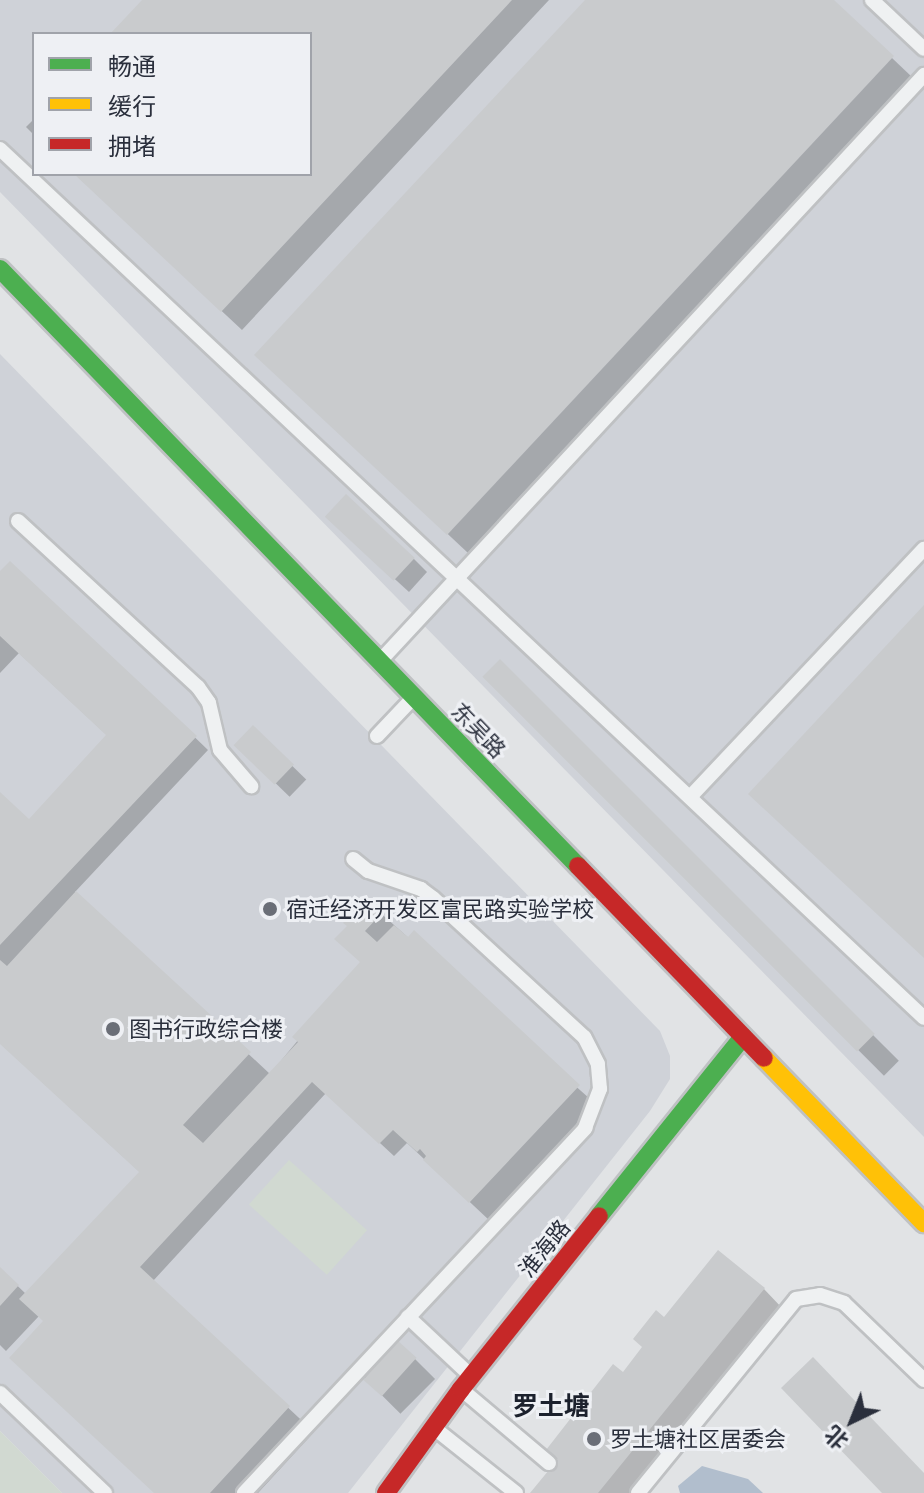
<!DOCTYPE html>
<html>
<head>
<meta charset="utf-8">
<style>
	body { margin:0 }
	#map { position:relative; width:924px; height:1493px; overflow:hidden; background:#e1e3e5; font-family:Barlow,"Noto Sans SC",sans-serif }
	div>[style] { position:absolute }
	[style*='--x'] { left:calc(var(--x)*1px); top:calc(var(--y)*1px); width:calc(var(--w)*1px); rotate:calc(var(--a)*1deg) }
	.built>* { inset:0; background:#cfd2d8 }
	.green>* { inset:0; background:#d1d9d1; transform-origin:0 0 }
	.water>* { inset:0; background:#b1becd }
	.shadow>* { inset:0; background:#0003; transform-origin:0 0 }
	.building>* { inset:0; background:#c9cbcd; transform-origin:0 0 }
	.roads { filter:drop-shadow(2px 0 #bfc1c3) drop-shadow(-2px 0 #bfc1c3) drop-shadow(0 2px #bfc1c3) drop-shadow(0 -2px #bfc1c3) }
	.lane>* { height:14px; margin:-7px; padding:0 7px; transform-origin:7px; border-radius:7px; background:#eff1f2 }
	.fast>* { height:18px; margin:-9px; padding:0 9px; transform-origin:9px; border-radius:9px; background:#4caf50 }
	.slow>* { height:18px; margin:-9px; padding:0 9px; transform-origin:9px; border-radius:9px; background:#ffc107 }
	.jam>* { height:18px; margin:-9px; padding:0 9px; transform-origin:9px; border-radius:9px; background:#c62828 }
	.dots>* { width:22px; height:22px; translate:-50% -50%; box-sizing:border-box; border:4px solid #eef0f4; border-radius:50% }
	span { translate:-50% -50%; white-space:nowrap; text-align:center; line-height:1.15; -webkit-text-stroke:6px #eef0f4; paint-order:stroke }
	.street-label { font-size:22px; color:#2a2f3c }
	.poi-label { font-size:22px; color:#2a2f3c }
	.left { translate:0 -50%; text-align:left }
	.quarter-label { font-size:26px; color:#1c212d; font-weight:700 }
	.legend { position:absolute; left:32px; top:32px; width:280px; height:144px; box-sizing:border-box; background:#eef0f4; border:2px solid #a0a3aa; margin:0; padding:10px 14px; list-style:none; font-size:24px; color:#2a2f3c }
	.legend li { display:flex; align-items:center; gap:16px; height:40px }
	.legend b { width:40px; border:2px solid #a0a3aa }
	.north { position:absolute; left:812px; top:1381px; width:80px; height:80px; -webkit-text-stroke:6px #eef0f4; paint-order:stroke; rotate:223deg; font-size:22px; font-weight:700; line-height:32px; text-align:center; color:#2a2f3c }
	.north::after { content:''; display:block; margin:auto; width:28px; height:36px; background:#2a2f3c; clip-path:polygon(50% 0,100% 100%,50% 72%,0 100%) }
</style>
</head>
<body>
<div id="map">
	<div class="built">
		<i style="clip-path:polygon(evenodd,0 0,924px 0,924px 1137px,0 192px,0 0,34px 34px,310px 34px,310px 174px,34px 174px,34px 34px)"></i>
		<i style="clip-path:polygon(0 354px,660px 1031px,670px 1056px,670px 1079px,650px 1111px,348px 1493px,62px 1493px,0 1431px)"></i>
	</div>
	<div class="green">
		<i style="left:289px;top:1160px;width:105px;height:60px;rotate:42deg"></i>
		<i style="clip-path:polygon(0 1431px,62px 1493px,0 1493px)"></i>
	</div>
	<div class="water">
		<i style="clip-path:polygon(702px 1466px,748px 1479px,763px 1493px,680px 1493px,678px 1486px)"></i>
	</div>
	<div class="shadow">
		<i style="clip-path:polygon(145px 0,549px 0,242px 330px,75px 174px,310px 174px,310px 34px,113px 34px)"></i>
		<i style="clip-path:polygon(588px 0,831px 0,912px 77px,468px 553px,277px 374px)"></i>
		<i style="clip-path:polygon(34px 119px,34px 135px,26px 127px)"></i>
		<i style="clip-path:polygon(341px 530px,414px 559px,427px 572px,409px 592px)"></i>
		<i style="clip-path:polygon(0 574px,179px 722px,208px 750px,75px 892px,270px 1074px,362px 963px,367px 901px,598px 1106px,490px 1221px,407px 1143px,394px 1156px,326px 1093px,153px 1281px,314px 1432px,258px 1493px,155px 1493px,45px 1322px,39px 1316px,6px 1351px,0 1345px,0 1269px,26px 1294px,141px 1173px,0 1043px,0 794px,29px 822px,108px 736px,19px 653px,0 673px)"></i>
		<i style="left:500px;top:662px;width:564px;height:21px;rotate:45deg"></i>
		<i style="left:253px;top:728px;width:74px;height:24px;rotate:44deg"></i>
		<i style="clip-path:polygon(764px 1289px,783px 1309px,633px 1493px,533px 1493px,559px 1460px,549px 1450px,623px 1375px,664px 1320px)"></i>
		<i style="left:399px;top:1343px;width:51px;height:49px;rotate:45deg"></i>
	</div>
	<div class="building">
		<i style="clip-path:polygon(142px 0,512px 0,221px 312px,74px 174px,310px 174px,310px 34px,110px 34px)"></i>
		<i style="clip-path:polygon(585px 0,834px 0,894px 56px,447px 535px,254px 355px)"></i>
		<i style="left:346px;top:494px;width:94px;height:31px;rotate:43deg"></i>
		<i style="clip-path:polygon(10px 561px,197px 736px,0 945px,0 792px,29px 819px,106px 735px,0 636px,0 571px)"></i>
		<i style="clip-path:polygon(924px 605px,924px 958px,748px 794px)"></i>
		<i style="left:500px;top:659px;width:530px;height:25px;rotate:45deg"></i>
		<i style="left:253px;top:725px;width:57px;height:28px;rotate:44deg"></i>
		<i style="clip-path:polygon(76px 891px,251px 1052px,183px 1125px,203px 1143px,298px 1042px,292px 1037px,360px 962px,334px 939px,347px 926px,343px 923px,367px 898px,382px 913px,365px 931px,377px 942px,394px 925px,408px 937px,414px 930px,580px 1085px,469px 1203px,423px 1160px,426px 1156px,420px 1149px,417px 1152px,393px 1130px,379px 1144px,312px 1082px,140px 1267px,290px 1406px,210px 1493px,154px 1493px,9px 1358px,43px 1321px,19px 1299px,139px 1172px,0 1044px,0 960px,7px 966px)"></i>
		<i style="clip-path:polygon(718px 1250px,765px 1288px,598px 1493px,530px 1493px,558px 1459px,546px 1450px,613px 1364px,623px 1372px,642px 1347px,633px 1339px,656px 1310px,664px 1317px)"></i>
		<i style="clip-path:polygon(0 1267px,19px 1285px,0 1306px)"></i>
		<i style="left:398px;top:1341px;width:25px;height:52px;rotate:42deg"></i>
		<i style="clip-path:polygon(813px 1357px,924px 1473px,924px 1493px,882px 1493px,781px 1388px)"></i>
	</div>
	<div class="roads">
		<div class="lane">
			<i style="--x:872;--y:0;--w:71;--a:43.3"></i>
			<i style="--x:0;--y:149;--w:1268;--a:43.24"></i>
			<i style="--x:18;--y:521;--w:245;--a:42.7"></i>
			<i style="--x:198;--y:687;--w:19;--a:55"></i>
			<i style="--x:209;--y:703;--w:48;--a:76.8"></i>
			<i style="--x:220;--y:750;--w:48;--a:49.3"></i>
			<i style="--x:380;--y:661;--w:800;--a:-47.13"></i>
			<i style="--x:377;--y:736;--w:52;--a:-46.5"></i>
			<i style="--x:690;--y:797;--w:341;--a:-46.7"></i>
			<i style="--x:408;--y:1317;--w:86;--a:43.1"></i>
			<i style="--x:461;--y:1389;--w:115;--a:40.1"></i>
			<i style="--x:0;--y:1393;--w:145;--a:43.6"></i>
			<i style="--x:433;--y:1427;--w:106;--a:38.5"></i>
			<i style="--x:244;--y:1493;--w:500;--a:-46.9"></i>
			<i style="--x:585;--y:1128;--w:42;--a:-69"></i>
			<i style="--x:600;--y:1089;--w:25;--a:-95"></i>
			<i style="--x:598;--y:1064;--w:30;--a:-117"></i>
			<i style="--x:584;--y:1037;--w:205;--a:-137.4"></i>
			<i style="--x:433;--y:898;--w:15;--a:-143"></i>
			<i style="--x:421;--y:889;--w:56;--a:-161.2"></i>
			<i style="--x:368;--y:871;--w:19;--a:-141"></i>
			<i style="--x:638;--y:1493;--w:250;--a:-50.8"></i>
			<i style="--x:796;--y:1299;--w:24;--a:-9"></i>
			<i style="--x:820;--y:1295;--w:25;--a:18"></i>
			<i style="--x:844;--y:1303;--w:111;--a:43.9"></i>
		</div>
		<div class="fast">
			<i style="--x:0;--y:269;--w:831;--a:45.93"></i>
			<i style="--x:599;--y:1216;--w:230;--a:-51.2"></i>
		</div>
		<div class="slow">
			<i style="--x:764;--y:1058;--w:230;--a:45.9"></i>
		</div>
		<div class="jam">
			<i style="--x:578;--y:866;--w:267;--a:45.9"></i>
			<i style="--x:386;--y:1493;--w:128;--a:-54.2"></i>
			<i style="--x:461;--y:1389;--w:221;--a:-51.4"></i>
		</div>
	</div>
	<div class="dots">
		<i style="left:270px;top:909px;background:#6a6e77"></i>
		<i style="left:113px;top:1029px;background:#6a6e77"></i>
		<i style="left:594px;top:1439px;background:#6a6e77"></i>
	</div>
	<div class="street-label">
		<span style="left:479px;top:730px;rotate:46deg">东吴路</span>
		<span style="left:544px;top:1248px;rotate:-51deg">淮海路</span>
	</div>
	<div class="poi-label">
		<span class="left" style="left:286px;top:909px">宿迁经济开发区富民路实验学校</span>
		<span class="left" style="left:129px;top:1029px">图书行政综合楼</span>
		<span class="left" style="left:610px;top:1439px">罗土塘社区居委会</span>
	</div>
	<div class="quarter-label">
		<span style="left:551px;top:1405px">罗土塘</span>
	</div>
	<ul class="legend">
	<li><b style="height:10px;background:#4caf50"></b>畅通</li>
	<li><b style="height:10px;background:#ffc107"></b>缓行</li>
	<li><b style="height:10px;background:#c62828"></b>拥堵</li>
	</ul>
	<div class="north">北</div>
</div>
</body>
</html>
